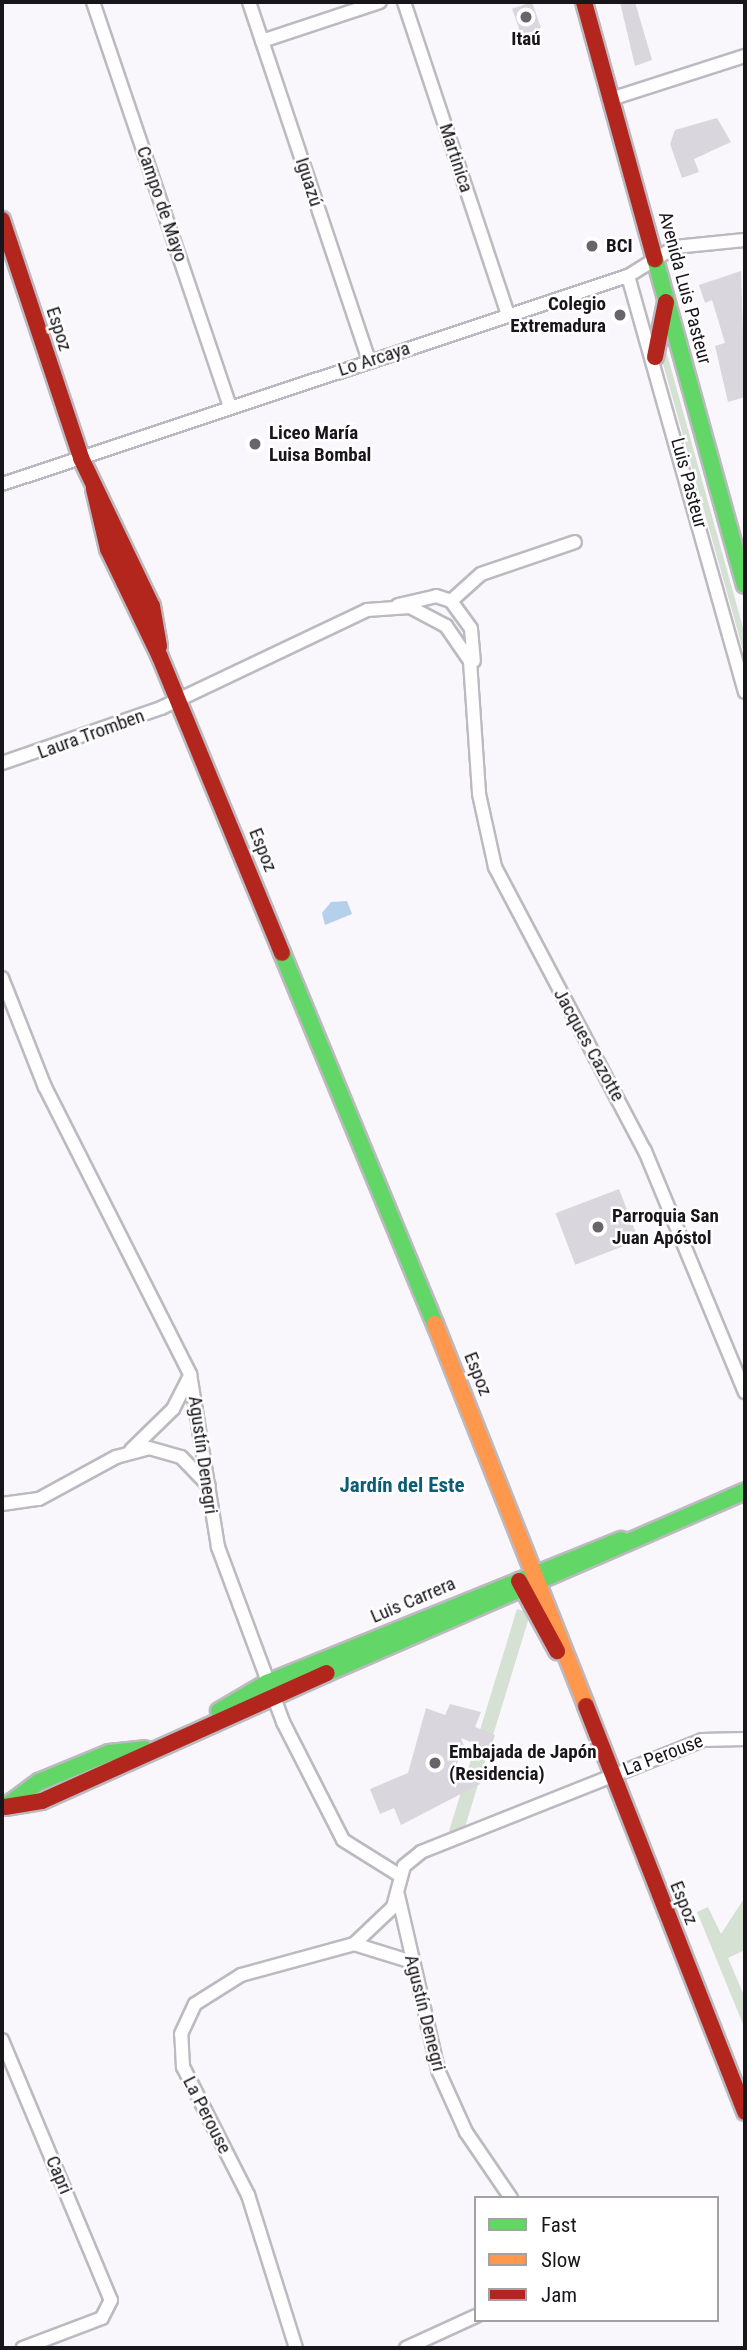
<!DOCTYPE html>
<html>
<head>
<meta charset="utf-8">
<style>
  body { margin:0 }
  #map { position:relative; width:747px; height:2350px; overflow:hidden; background:#f9f6fc; font-family:"Roboto Condensed",sans-serif }
  div>[style] { position:absolute }
  .green>* { inset:0; background:#d5e1d2; transform-origin:0 0 }
  .water>* { inset:0; background:#b4d0eb }
  .building>* { inset:0; background:#d9d6dd; transform-origin:0 0 }
  .roads { filter:drop-shadow(2px 0 #bcbac0) drop-shadow(-2px 0 #bcbac0) drop-shadow(0 2px #bcbac0) drop-shadow(0 -2px #bcbac0) }
  .street>* { height:12px; margin:-6px; padding:0 6px; transform-origin:6px; border-radius:6px; background:#fefeff }
  .fast>* { height:16px; margin:-8px; padding:0 8px; transform-origin:8px; border-radius:8px; background:#63d668 }
  .slow>* { height:16px; margin:-8px; padding:0 8px; transform-origin:8px; border-radius:8px; background:#ff974d }
  .jam>* { height:16px; margin:-8px; padding:0 8px; transform-origin:8px; border-radius:8px; background:#b3261e }
  .dots>* { width:19px; height:19px; translate:-50% -50%; box-sizing:border-box; border:4px solid #fff; border-radius:50% }
  span { translate:-50% -50%; white-space:nowrap; text-align:center; line-height:1.15; -webkit-text-stroke:5px #fff; paint-order:stroke }
  .poi-label { font-size:19px; color:#18151b; font-weight:700 }
  .left { translate:0 -50%; text-align:left }
  .right { translate:-100% -50%; text-align:right }
  .street-label { font-size:19px; color:#18151b }
  .neighbourhood-label { font-size:21px; color:#0b5d75; font-weight:700 }
  .frame { position:absolute; inset:0; border:4px solid #18151b; pointer-events:none }
  .legend { position:absolute; left:474px; top:2196px; width:245px; height:126px; box-sizing:border-box; background:#fff; border:2px solid #a3a1a4; margin:0; padding:9px 12px; list-style:none; font-size:21px; color:#18151b }
  .legend li { display:flex; align-items:center; gap:14px; height:35px }
  .legend b { width:35px; border:2px solid #a3a1a4 }
</style>
</head>
<body>
<div id="map">
  <div class="green">
    <i style="clip-path:polygon(664px 343px,745px 635px,745px 657px,660px 353px)"></i>
    <i style="left:517px;top:1609px;width:14px;height:238px;rotate:17deg"></i>
    <i style="clip-path:polygon(745px 1897px,745px 1950px,728px 1958px,745px 1998px,745px 2029px,697px 1912px,708px 1907px,721px 1934px)"></i>
  </div>
  <div class="water">
    <i style="clip-path:polygon(347px 901px,352px 914px,325px 925px,322px 913px,331px 902px)"></i>
  </div>
  <div class="building">
    <i style="left:532px;top:2px;width:28px;height:21px;rotate:71deg"></i>
    <i style="clip-path:polygon(620px 2px,635px 2px,652px 60px,635px 66px)"></i>
    <i style="clip-path:polygon(717px 118px,731px 142px,694px 159px,699px 172px,682px 178px,670px 144px,675px 130px)"></i>
    <i style="clip-path:polygon(741px 271px,745px 397px,728px 402px,715px 346px,725px 343px,712px 300px,705px 303px,699px 285px)"></i>
    <i style="left:619px;top:1189px;width:55px;height:68px;rotate:69deg"></i>
    <i style="clip-path:polygon(450px 1704px,481px 1712px,475px 1727px,495px 1735px,490px 1750px,461px 1738px,464px 1746px,451px 1779px,474px 1770px,480px 1784px,401px 1825px,394px 1808px,380px 1814px,370px 1789px,408px 1773px,426px 1708px,445px 1715px)"></i>
  </div>
  <div class="roads">
    <div class="street">
      <i style="left:93px;top:2px;width:428px;rotate:71.3deg"></i>
      <i style="left:249px;top:2px;width:379px;rotate:71.5deg"></i>
      <i style="left:404px;top:2px;width:330px;rotate:71.6deg"></i>
      <i style="left:262px;top:41px;width:124px;rotate:-18.3deg"></i>
      <i style="left:611px;top:99px;width:141px;rotate:-17.8deg"></i>
      <i style="left:628px;top:276px;width:432px;rotate:74.3deg"></i>
      <i style="left:2px;top:484px;width:660px;rotate:-18.38deg"></i>
      <i style="left:628px;top:276px;width:55px;rotate:-31.7deg"></i>
      <i style="left:675px;top:247px;width:70px;rotate:-5.7deg"></i>
      <i style="left:451px;top:601px;width:40px;rotate:-42deg"></i>
      <i style="left:481px;top:574px;width:99px;rotate:-18.8deg"></i>
      <i style="left:398px;top:605px;width:39px;rotate:-13deg"></i>
      <i style="left:436px;top:596px;width:16px;rotate:18deg"></i>
      <i style="left:451px;top:601px;width:34px;rotate:54deg"></i>
      <i style="left:471px;top:629px;width:32px;rotate:85deg"></i>
      <i style="left:2px;top:763px;width:168px;rotate:-19.1deg"></i>
      <i style="left:161px;top:708px;width:228px;rotate:-25.4deg"></i>
      <i style="left:367px;top:610px;width:43px;rotate:-4deg"></i>
      <i style="left:410px;top:607px;width:41px;rotate:27.8deg"></i>
      <i style="left:446px;top:626px;width:42px;rotate:55.6deg"></i>
      <i style="left:470px;top:661px;width:133px;rotate:86.1deg"></i>
      <i style="left:479px;top:794px;width:75px;rotate:77.6deg"></i>
      <i style="left:495px;top:867px;width:321px;rotate:62.2deg"></i>
      <i style="left:645px;top:1151px;width:261px;rotate:67.5deg"></i>
      <i style="left:2px;top:978px;width:117px;rotate:68.5deg"></i>
      <i style="left:45px;top:1087px;width:322px;rotate:63.2deg"></i>
      <i style="left:190px;top:1374px;width:175px;rotate:80.8deg"></i>
      <i style="left:218px;top:1547px;width:187px;rotate:69.6deg"></i>
      <i style="left:283px;top:1722px;width:132px;rotate:63deg"></i>
      <i style="left:343px;top:1840px;width:66px;rotate:32deg"></i>
      <i style="left:131px;top:1450px;width:59px;rotate:-44.3deg"></i>
      <i style="left:173px;top:1409px;width:38px;rotate:-63deg"></i>
      <i style="left:2px;top:1504px;width:37px;rotate:-8deg"></i>
      <i style="left:39px;top:1499px;width:88px;rotate:-28.6deg"></i>
      <i style="left:116px;top:1457px;width:34px;rotate:-15deg"></i>
      <i style="left:149px;top:1448px;width:33px;rotate:16deg"></i>
      <i style="left:181px;top:1457px;width:40px;rotate:46deg"></i>
      <i style="left:398px;top:1895px;width:180px;rotate:77.1deg"></i>
      <i style="left:438px;top:2070px;width:68px;rotate:65.7deg"></i>
      <i style="left:466px;top:2132px;width:80px;rotate:55.7deg"></i>
      <i style="left:354px;top:1944px;width:61px;rotate:17.2deg"></i>
      <i style="left:2px;top:2040px;width:282px;rotate:67.3deg"></i>
      <i style="left:111px;top:2300px;width:20px;rotate:117deg"></i>
      <i style="left:102px;top:2318px;width:85px;rotate:159.2deg"></i>
      <i style="left:296px;top:2348px;width:160px;rotate:-107.4deg"></i>
      <i style="left:248px;top:2195px;width:144px;rotate:-116.9deg"></i>
      <i style="left:183px;top:2067px;width:33px;rotate:-93deg"></i>
      <i style="left:181px;top:2034px;width:33px;rotate:-65deg"></i>
      <i style="left:195px;top:2004px;width:54px;rotate:-32.2deg"></i>
      <i style="left:241px;top:1975px;width:117px;rotate:-15.3deg"></i>
      <i style="left:354px;top:1944px;width:54px;rotate:-43.5deg"></i>
      <i style="left:393px;top:1907px;width:42px;rotate:-75deg"></i>
      <i style="left:404px;top:1866px;width:22px;rotate:-39deg"></i>
      <i style="left:421px;top:1852px;width:302px;rotate:-21.7deg"></i>
      <i style="left:702px;top:1740px;width:43px;rotate:-1.3deg"></i>
      <i style="left:406px;top:2348px;width:77px;rotate:-24.6deg"></i>
    </div>
    <div class="fast">
      <i style="left:655px;top:259px;width:338px;rotate:74.6deg"></i>
      <i style="left:282px;top:953px;width:401px;rotate:67.6deg"></i>
      <i style="left:327px;top:1673px;width:456px;rotate:-23.5deg"></i>
      <i style="left:219px;top:1711px;width:56px;rotate:-30.3deg"></i>
      <i style="left:267px;top:1683px;width:382px;rotate:-22deg"></i>
      <i style="left:8px;top:1805px;width:39px;rotate:-37deg"></i>
      <i style="left:39px;top:1782px;width:76px;rotate:-22.5deg"></i>
      <i style="left:109px;top:1753px;width:36px;rotate:-6deg"></i>
    </div>
    <div class="slow">
      <i style="left:435px;top:1324px;width:411px;rotate:68.4deg"></i>
    </div>
    <div class="jam">
      <i style="left:584px;top:2px;width:267px;rotate:74.6deg"></i>
      <i style="left:2px;top:220px;width:251px;rotate:71.6deg"></i>
      <i style="left:81px;top:458px;width:164px;rotate:64.4deg"></i>
      <i style="left:152px;top:606px;width:41px;rotate:80.1deg"></i>
      <i style="left:655px;top:357px;width:56px;rotate:-78.7deg"></i>
      <i style="left:94px;top:489px;width:62px;rotate:76.9deg"></i>
      <i style="left:108px;top:549px;width:120px;rotate:64.3deg"></i>
      <i style="left:160px;top:657px;width:320px;rotate:67.6deg"></i>
      <i style="left:519px;top:1581px;width:80px;rotate:61.5deg"></i>
      <i style="left:586px;top:1706px;width:436px;rotate:68.6deg"></i>
      <i style="left:5px;top:1807px;width:37px;rotate:-9deg"></i>
      <i style="left:42px;top:1801px;width:312px;rotate:-24.2deg"></i>
    </div>
  </div>
  <div class="dots">
    <i style="left:526px;top:17px;background:#67646a"></i>
    <i style="left:592px;top:246px;background:#67646a"></i>
    <i style="left:620px;top:315px;background:#67646a"></i>
    <i style="left:255px;top:444px;background:#67646a"></i>
    <i style="left:598px;top:1227px;background:#67646a"></i>
    <i style="left:435px;top:1763px;background:#67646a"></i>
  </div>
  <div class="poi-label">
    <span style="left:526px;top:39px">Itaú</span>
    <span class="left" style="left:606px;top:246px">BCI</span>
    <span class="right" style="left:606px;top:315px">Colegio<br>Extremadura</span>
    <span class="left" style="left:269px;top:444px">Liceo María<br>Luisa Bombal</span>
    <span class="left" style="left:612px;top:1227px">Parroquia San<br>Juan Apóstol</span>
    <span class="left" style="left:449px;top:1763px">Embajada de Japón<br>(Residencia)</span>
  </div>
  <div class="street-label">
    <span style="left:456px;top:158px;rotate:72deg">Martinica</span>
    <span style="left:309px;top:182px;rotate:72deg">Iguazú</span>
    <span style="left:162px;top:204px;rotate:71deg">Campo de Mayo</span>
    <span style="left:685px;top:288px;rotate:75deg">Avenida Luis Pasteur</span>
    <span style="left:59px;top:329px;rotate:72deg">Espoz</span>
    <span style="left:374px;top:359px;rotate:-18deg">Lo Arcaya</span>
    <span style="left:689px;top:483px;rotate:75deg">Luis Pasteur</span>
    <span style="left:91px;top:734px;rotate:-20deg">Laura Tromben</span>
    <span style="left:263px;top:850px;rotate:68deg">Espoz</span>
    <span style="left:589px;top:1045px;rotate:61deg">Jacques Cazotte</span>
    <span style="left:478px;top:1374px;rotate:68deg">Espoz</span>
    <span style="left:203px;top:1455px;rotate:82deg">Agustín Denegri</span>
    <span style="left:413px;top:1600px;rotate:-23deg">Luis Carrera</span>
    <span style="left:663px;top:1755px;rotate:-21deg">La Perouse</span>
    <span style="left:684px;top:1903px;rotate:68deg">Espoz</span>
    <span style="left:425px;top:2013px;rotate:76deg">Agustín Denegri</span>
    <span style="left:207px;top:2115px;rotate:63deg">La Perouse</span>
    <span style="left:59px;top:2175px;rotate:67deg">Capri</span>
  </div>
  <div class="neighbourhood-label">
    <span style="left:402px;top:1485px">Jardín del Este</span>
  </div>
  <div class="frame"></div>
  <ul class="legend">
  <li><b style="height:9px;background:#63d668"></b>Fast</li>
  <li><b style="height:9px;background:#ff974d"></b>Slow</li>
  <li><b style="height:9px;background:#b3261e"></b>Jam</li>
  </ul>
</div>
</body>
</html>
